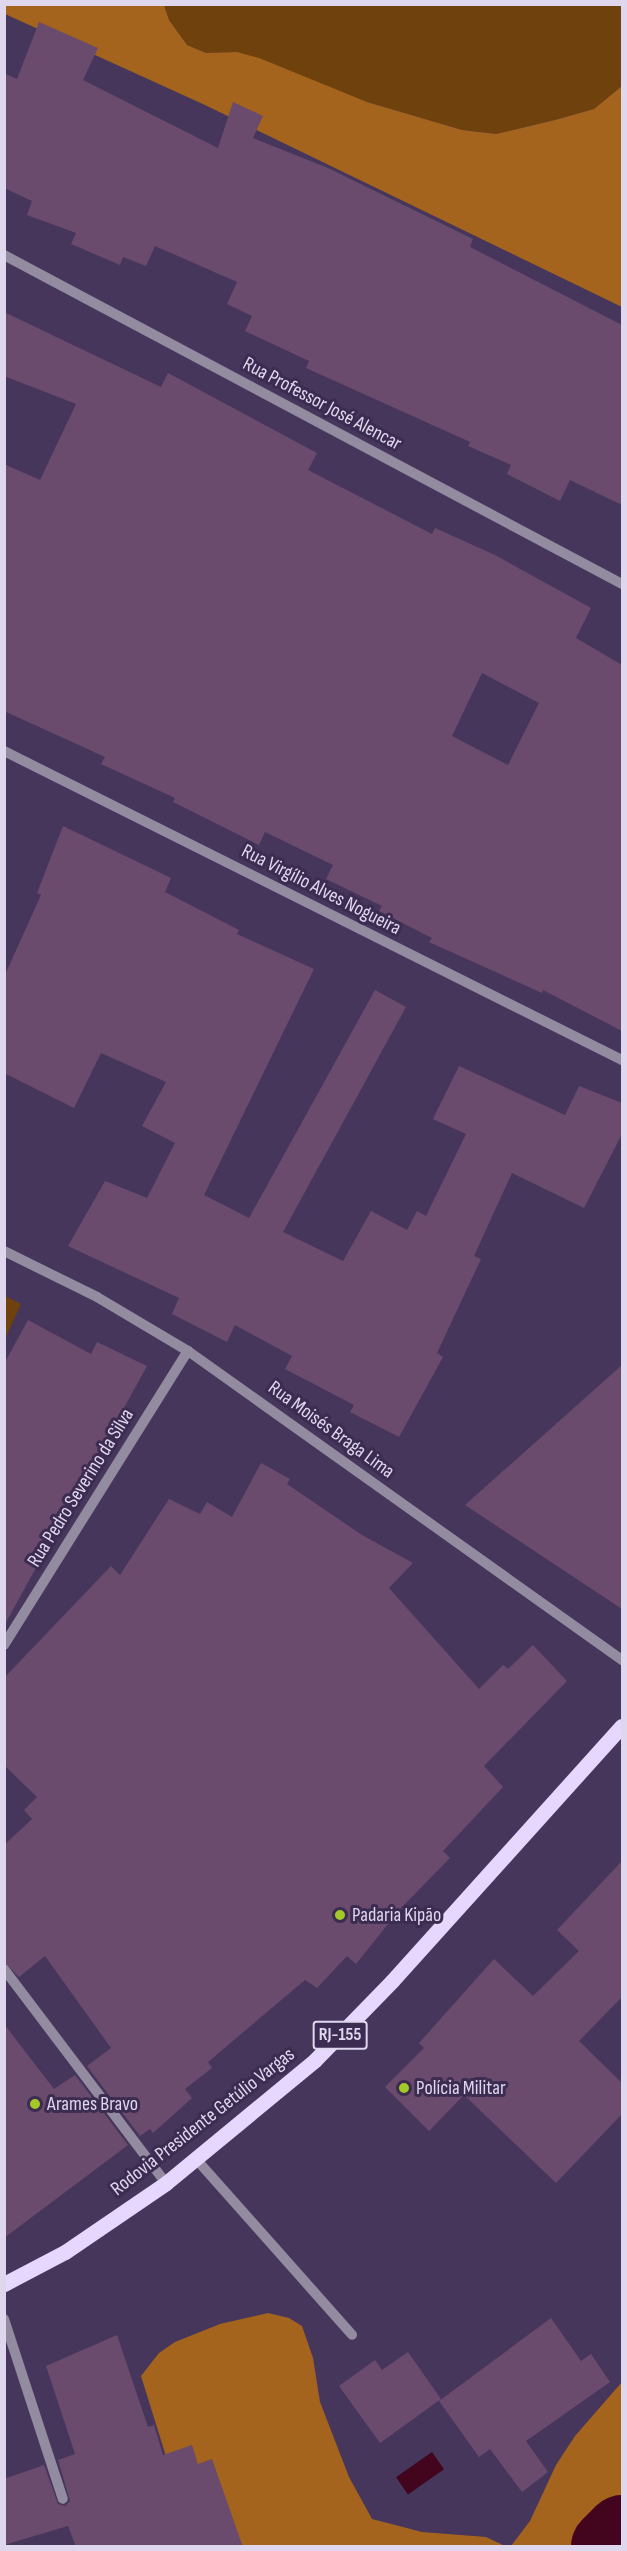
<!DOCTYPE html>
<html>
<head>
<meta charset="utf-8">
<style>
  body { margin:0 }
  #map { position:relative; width:627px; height:2551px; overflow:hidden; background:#46365c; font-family:"Sofia Sans Condensed",sans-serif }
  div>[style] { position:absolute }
  .green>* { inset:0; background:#6f410c }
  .forest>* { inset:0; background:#a4641d }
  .water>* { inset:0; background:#43051e; transform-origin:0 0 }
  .river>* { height:75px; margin:-37.5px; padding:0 37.5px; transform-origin:37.5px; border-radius:37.5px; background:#43051e }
  .building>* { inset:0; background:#6a4b6d }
  .minor>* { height:10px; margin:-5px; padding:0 5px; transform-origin:5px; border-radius:5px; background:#938b9f }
  .major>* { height:15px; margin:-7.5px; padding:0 7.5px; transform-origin:7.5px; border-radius:7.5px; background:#e6d7fe }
  .dots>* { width:16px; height:16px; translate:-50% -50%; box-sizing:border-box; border:3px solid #3c2c51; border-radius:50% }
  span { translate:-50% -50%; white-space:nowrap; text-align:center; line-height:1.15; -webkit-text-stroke:6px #3c2c51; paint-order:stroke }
  .shield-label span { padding:2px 4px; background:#3c2c51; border:2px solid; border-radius:4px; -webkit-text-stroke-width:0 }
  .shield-label { font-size:18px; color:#dfd7ee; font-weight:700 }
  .street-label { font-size:20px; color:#dfd7ee }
  .poi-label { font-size:20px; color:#dfd7ee }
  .left { translate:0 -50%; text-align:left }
  .frame { position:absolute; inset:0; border:6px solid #dfd7ee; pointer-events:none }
</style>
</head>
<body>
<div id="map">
  <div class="green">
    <i style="clip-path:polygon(164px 5px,622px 5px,622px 86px,594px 109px,555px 120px,496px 134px,462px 130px,367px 102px,237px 52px,206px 53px,187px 45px,169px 20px)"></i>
    <i style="clip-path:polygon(5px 1296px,21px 1304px,5px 1339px)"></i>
  </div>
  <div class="forest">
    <i style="clip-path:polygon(5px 5px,164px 5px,169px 20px,187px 45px,206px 53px,237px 52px,259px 58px,367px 102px,462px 130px,496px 134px,555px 120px,594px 109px,622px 86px,622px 307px,205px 105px,5px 14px)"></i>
    <i style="clip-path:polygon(268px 2313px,289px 2318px,302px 2326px,313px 2358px,320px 2402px,349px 2477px,372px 2519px,422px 2532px,486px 2537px,505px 2546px,194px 2546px,141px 2376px,159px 2353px,175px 2342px,220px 2324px)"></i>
    <i style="clip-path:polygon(622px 2382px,622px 2510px,608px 2527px,600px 2546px,511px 2546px,530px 2521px,556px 2465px,575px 2436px)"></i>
  </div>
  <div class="water">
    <i style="left:432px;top:2452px;width:21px;height:44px;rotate:55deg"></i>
  </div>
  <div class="river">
    <i style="left:608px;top:2546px;width:20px;rotate:-45deg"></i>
  </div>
  <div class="building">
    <i style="clip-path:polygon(39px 22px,98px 48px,83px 80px,218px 148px,233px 102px,263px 116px,253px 138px,328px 168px,473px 239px,470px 247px,622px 325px,622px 505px,570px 480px,560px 501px,507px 474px,511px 465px,468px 446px,470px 442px,306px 368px,309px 361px,245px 331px,252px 316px,227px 304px,237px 282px,155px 246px,146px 266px,123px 257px,120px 265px,71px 244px,76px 233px,27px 215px,32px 201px,4px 188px,4px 73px,17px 79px)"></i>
    <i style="clip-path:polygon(evenodd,4px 312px,161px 387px,168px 373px,317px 453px,308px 470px,432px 534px,435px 528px,495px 555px,591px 608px,576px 638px,622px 665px,622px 1031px,543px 990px,542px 993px,429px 942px,432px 938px,379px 911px,382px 906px,326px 879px,333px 865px,265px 832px,259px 845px,173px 802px,175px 798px,101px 764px,105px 757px,4px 711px,4px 464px,40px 480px,76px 404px,4px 376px,4px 312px,482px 673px,539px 703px,508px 765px,452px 736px,482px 673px)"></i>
    <i style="clip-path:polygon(63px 826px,171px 878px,165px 892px,239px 930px,237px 934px,314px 969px,204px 1195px,249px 1218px,375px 990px,406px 1007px,283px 1232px,343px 1261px,371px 1211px,407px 1230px,417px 1211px,426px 1216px,466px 1134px,433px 1119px,459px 1066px,565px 1115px,579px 1086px,622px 1103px,622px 1134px,584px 1208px,512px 1173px,474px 1256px,481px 1259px,437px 1353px,443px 1357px,399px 1437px,350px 1412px,354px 1405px,285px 1369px,292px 1356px,235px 1325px,227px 1342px,172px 1314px,179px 1298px,68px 1246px,105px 1181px,147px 1198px,175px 1143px,142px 1126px,166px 1082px,101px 1053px,74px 1108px,4px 1073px,4px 977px,41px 895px,37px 893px)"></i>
    <i style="clip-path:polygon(28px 1320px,91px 1354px,97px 1342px,147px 1366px,4px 1626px,4px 1364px)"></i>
    <i style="clip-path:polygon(622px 1365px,622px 1609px,465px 1505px)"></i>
    <i style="clip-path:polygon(261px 1463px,290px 1479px,287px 1484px,362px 1535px,413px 1563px,389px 1588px,479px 1689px,503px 1665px,508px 1669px,533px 1645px,567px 1681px,484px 1766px,503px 1787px,443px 1851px,450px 1858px,401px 1908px,356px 1964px,347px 1956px,317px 1988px,305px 1980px,208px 2062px,212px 2068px,185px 2089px,192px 2098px,153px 2133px,150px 2129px,140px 2136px,87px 2066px,111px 2048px,45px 1956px,19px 1977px,4px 1962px,4px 1845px,32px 1819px,24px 1810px,37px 1797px,4px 1765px,4px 1678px,111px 1566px,120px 1575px,169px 1499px,200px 1514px,207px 1502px,232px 1517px)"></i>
    <i style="clip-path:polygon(622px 1861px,622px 1997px,579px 2041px,622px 2083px,622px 2114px,556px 2183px,464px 2095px,429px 2131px,385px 2087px,424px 2048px,419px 2043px,494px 1959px,533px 1996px,579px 1951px,557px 1930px)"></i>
    <i style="clip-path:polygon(4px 2024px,54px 2089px,75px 2075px,128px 2145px,4px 2238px)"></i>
    <i style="clip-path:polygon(551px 2318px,581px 2361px,591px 2354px,610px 2382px,526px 2441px,548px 2472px,522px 2492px,490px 2449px,479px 2457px,439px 2401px)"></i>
    <i style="clip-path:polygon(117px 2335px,148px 2427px,154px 2425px,163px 2455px,192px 2445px,198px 2464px,212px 2459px,243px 2547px,76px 2547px,68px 2526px,4px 2545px,4px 2479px,44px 2465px,58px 2504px,65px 2506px,70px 2501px,58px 2460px,75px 2454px,46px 2366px)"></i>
    <i style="clip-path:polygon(408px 2352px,441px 2399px,380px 2443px,339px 2386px,375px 2360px,382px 2370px)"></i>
  </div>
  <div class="minor">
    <i style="left:4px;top:255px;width:700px;rotate:28.03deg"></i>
    <i style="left:4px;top:751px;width:691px;rotate:26.57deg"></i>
    <i style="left:4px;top:1251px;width:104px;rotate:26.3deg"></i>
    <i style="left:97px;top:1297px;width:106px;rotate:30.7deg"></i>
    <i style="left:188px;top:1351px;width:533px;rotate:35.45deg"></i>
    <i style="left:4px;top:1645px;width:347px;rotate:-58deg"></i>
    <i style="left:4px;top:1969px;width:268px;rotate:52.9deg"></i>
    <i style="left:196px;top:2159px;width:235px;rotate:48.4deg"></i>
    <i style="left:4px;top:2319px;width:189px;rotate:71.9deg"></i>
  </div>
  <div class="major">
    <i style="left:4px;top:2284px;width:69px;rotate:-27.7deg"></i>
    <i style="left:65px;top:2252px;width:122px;rotate:-34.3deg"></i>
    <i style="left:166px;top:2183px;width:193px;rotate:-39.5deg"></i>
    <i style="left:315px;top:2060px;width:110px;rotate:-45.7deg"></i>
    <i style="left:392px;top:1981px;width:343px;rotate:-48deg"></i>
  </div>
  <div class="dots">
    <i style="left:340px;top:1915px;background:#a3c927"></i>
    <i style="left:404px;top:2088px;background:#a3c927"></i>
    <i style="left:35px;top:2104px;background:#a3c927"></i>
  </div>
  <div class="shield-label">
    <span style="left:340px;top:2035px">RJ-155</span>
  </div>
  <div class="street-label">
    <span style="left:322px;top:404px;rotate:28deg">Rua Professor José Alencar</span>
    <span style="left:321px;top:890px;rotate:27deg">Rua Virgílio Alves Nogueira</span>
    <span style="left:331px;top:1430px;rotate:36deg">Rua Moisés Braga Lima</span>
    <span style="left:81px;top:1488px;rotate:-58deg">Rua Pedro Severino da Silva</span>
    <span style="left:203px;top:2122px;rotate:-38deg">Rodovia Presidente Getúlio Vargas</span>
  </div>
  <div class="poi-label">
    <span class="left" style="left:352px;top:1915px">Padaria Kipão</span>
    <span class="left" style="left:416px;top:2088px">Polícia Militar</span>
    <span class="left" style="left:47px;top:2104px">Arames Bravo</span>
  </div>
  <div class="frame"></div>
</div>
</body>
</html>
